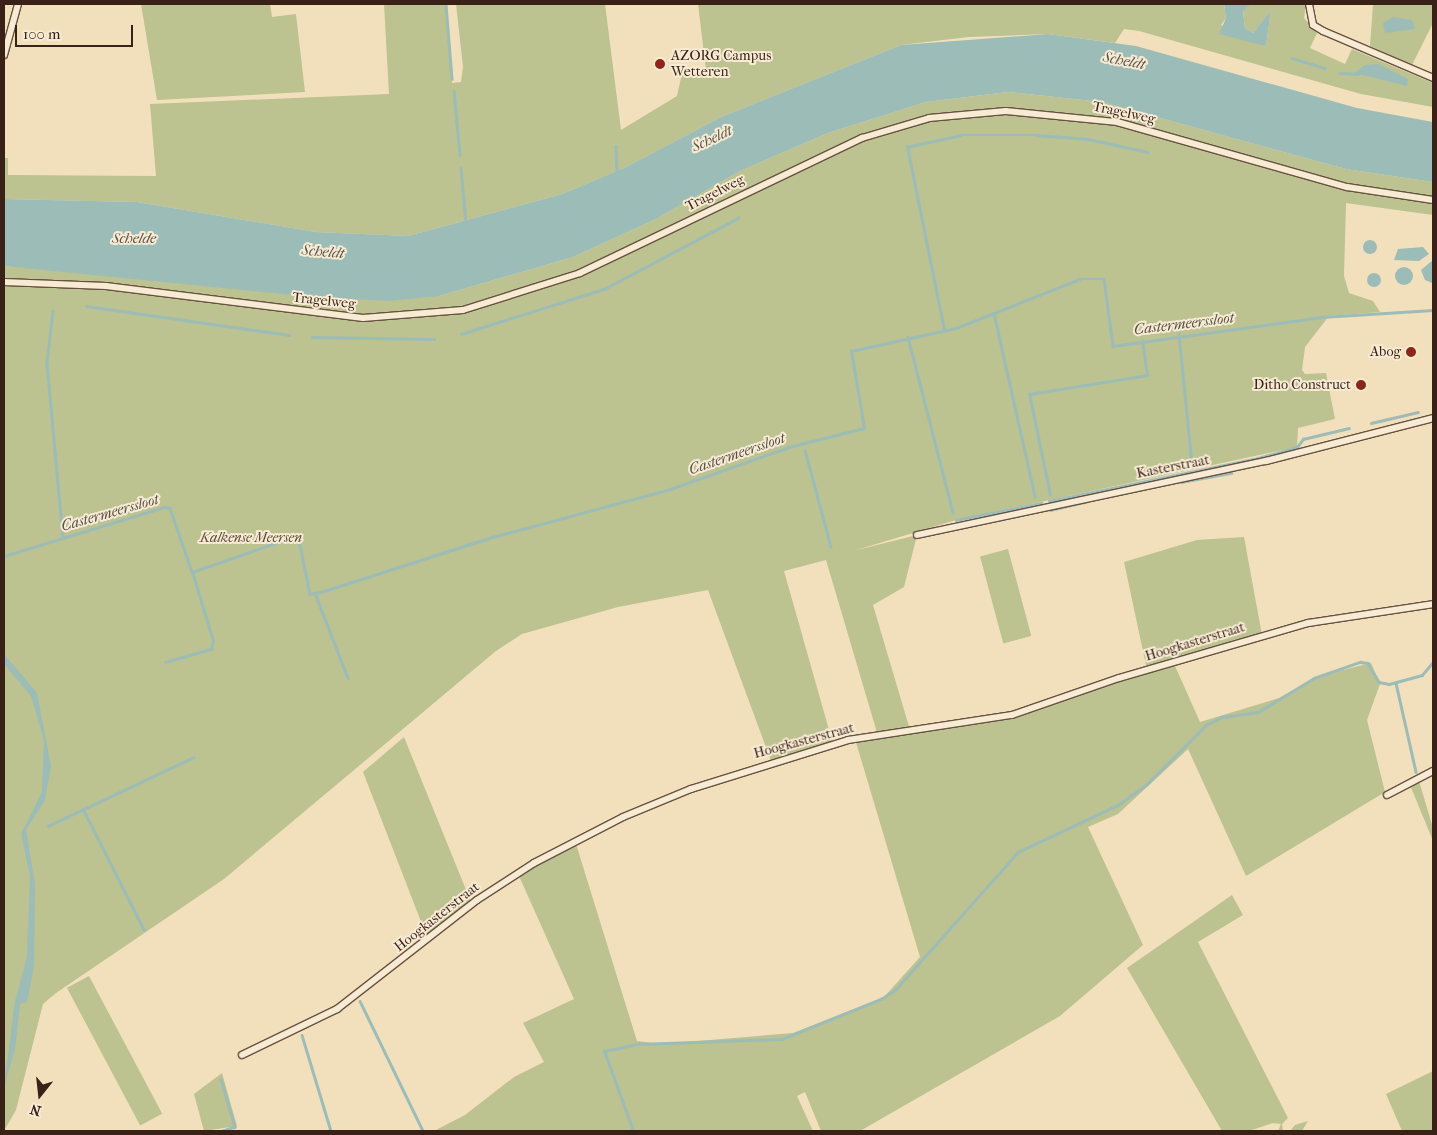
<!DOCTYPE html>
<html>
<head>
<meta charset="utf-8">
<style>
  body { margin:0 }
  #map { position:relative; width:1437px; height:1135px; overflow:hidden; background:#f2e0bd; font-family:"IM FELL French Canon",serif }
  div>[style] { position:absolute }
  .green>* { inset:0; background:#bcc290; transform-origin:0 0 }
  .water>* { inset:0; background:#9cbcb7 }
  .round { border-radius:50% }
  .stream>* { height:2.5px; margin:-1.25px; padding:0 1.25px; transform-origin:1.25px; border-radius:1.25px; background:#9cbcb7 }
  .roads { filter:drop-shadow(1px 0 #685141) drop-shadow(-1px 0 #685141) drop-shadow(0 1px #685141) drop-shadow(0 -1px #685141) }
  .street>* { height:6px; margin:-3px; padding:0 3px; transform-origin:3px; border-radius:3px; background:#f7ebd4 }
  .dots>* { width:14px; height:14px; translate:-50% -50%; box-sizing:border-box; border:2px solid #f7ebd4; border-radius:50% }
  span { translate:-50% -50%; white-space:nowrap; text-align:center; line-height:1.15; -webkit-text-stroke:4px #f7ebd4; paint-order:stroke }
  .poi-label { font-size:14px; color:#3a2118 }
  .left { translate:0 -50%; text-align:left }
  .right { translate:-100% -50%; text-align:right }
  .street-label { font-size:14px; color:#3a2118 }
  .park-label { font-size:14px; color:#5a4936; font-style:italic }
  .water-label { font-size:15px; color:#575048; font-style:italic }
  .frame { position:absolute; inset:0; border:5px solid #3a2118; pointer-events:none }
  .north { position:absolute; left:15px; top:1070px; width:50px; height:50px; -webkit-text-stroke:4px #f7ebd4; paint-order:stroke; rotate:196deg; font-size:14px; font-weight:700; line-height:20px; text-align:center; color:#3a2118 }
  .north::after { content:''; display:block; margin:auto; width:18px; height:22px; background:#3a2118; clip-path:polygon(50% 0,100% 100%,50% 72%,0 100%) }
  .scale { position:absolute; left:15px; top:25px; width:118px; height:22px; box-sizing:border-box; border:2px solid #3a2118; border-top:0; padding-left:6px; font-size:15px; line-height:18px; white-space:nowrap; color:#3a2118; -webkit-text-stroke:4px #f7ebd4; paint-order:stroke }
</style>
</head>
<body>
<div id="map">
  <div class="green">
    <i style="clip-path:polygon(141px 4px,270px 4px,272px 17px,296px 14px,305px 92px,157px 100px)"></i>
    <i style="clip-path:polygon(384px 4px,446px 4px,452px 83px,461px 82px,463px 67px,456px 4px,605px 4px,621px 130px,677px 96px,682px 73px,706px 70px,698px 4px,1224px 4px,1226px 18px,1221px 25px,1266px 46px,1271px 10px,1253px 33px,1245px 28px,1243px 10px,1251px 4px,1306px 4px,1304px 18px,1317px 33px,1310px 48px,1345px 64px,1352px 49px,1433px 83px,1433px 107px,1361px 94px,1139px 31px,1124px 29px,1115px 43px,1048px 34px,969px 37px,901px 45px,721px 117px,626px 167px,562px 194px,408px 236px,316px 232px,137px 202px,4px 199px,4px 158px,8px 158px,8px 175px,156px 176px,150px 104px,389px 94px)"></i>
    <i style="clip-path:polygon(1373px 4px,1433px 4px,1433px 23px,1412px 65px,1370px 46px)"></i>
    <i style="clip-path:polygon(1008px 92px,1102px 102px,1346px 169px,1433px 182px,1433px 215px,1346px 203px,1344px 276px,1349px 293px,1373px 301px,1380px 312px,1329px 316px,1305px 347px,1302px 370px,1305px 374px,1326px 373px,1335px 419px,1298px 428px,1297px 447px,956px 520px,853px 551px,917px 535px,904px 587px,873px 605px,910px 730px,996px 718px,1147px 670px,1124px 562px,1197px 540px,1244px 537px,1262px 635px,1234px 640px,1150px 669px,1175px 666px,1200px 722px,1279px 698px,1319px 676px,1371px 663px,1380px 684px,1367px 720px,1385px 792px,1246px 876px,1188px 749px,1118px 814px,1088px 827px,1143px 945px,1060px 1016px,860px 1131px,821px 1131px,805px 1092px,797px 1096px,813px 1131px,434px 1131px,465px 1115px,514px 1077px,544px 1062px,523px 1023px,574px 999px,519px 876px,576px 844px,637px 1041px,661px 1044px,793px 1033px,884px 997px,920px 957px,855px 739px,878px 736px,826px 560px,784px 571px,833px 744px,771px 761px,708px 590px,618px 607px,522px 634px,496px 651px,224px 879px,56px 993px,43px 1004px,16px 1110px,4px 1131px,4px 266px,439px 296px,573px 257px,656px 219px,740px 171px,828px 133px,926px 102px)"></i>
    <i style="left:1008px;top:549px;width:90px;height:29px;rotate:75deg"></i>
    <i style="clip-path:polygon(404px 737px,471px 902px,427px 937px,363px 772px)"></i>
    <i style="clip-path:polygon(1419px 781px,1433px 828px,1433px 841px,1410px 785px)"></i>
    <i style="clip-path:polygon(1232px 895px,1243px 915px,1198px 942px,1288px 1118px,1282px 1124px,1283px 1131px,1278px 1131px,1281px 1124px,1273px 1123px,1249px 1131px,1222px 1131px,1127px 968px)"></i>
    <i style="left:89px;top:976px;width:156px;height:25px;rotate:62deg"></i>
    <i style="clip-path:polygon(1433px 1071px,1433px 1131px,1402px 1131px,1386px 1094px)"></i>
    <i style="clip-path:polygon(222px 1073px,237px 1126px,204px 1131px,194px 1094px)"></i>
    <i style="clip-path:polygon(1308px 1121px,1302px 1131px,1290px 1131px,1295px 1125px)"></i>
  </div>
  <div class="water">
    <i style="clip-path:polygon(1224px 4px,1251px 4px,1243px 11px,1245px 28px,1253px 33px,1271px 10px,1266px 46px,1219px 34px,1226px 18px)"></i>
    <i style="clip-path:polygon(1393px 17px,1412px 20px,1415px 29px,1385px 33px,1383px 23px)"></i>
    <i style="clip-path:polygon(1048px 34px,1136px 46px,1357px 108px,1433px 122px,1433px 182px,1346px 169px,1102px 102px,1008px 92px,926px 102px,828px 133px,740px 171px,656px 219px,573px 257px,439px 296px,387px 301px,303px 296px,4px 266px,4px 199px,137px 202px,316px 232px,408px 236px,562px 194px,626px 167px,721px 117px,901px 45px)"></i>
    <i style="clip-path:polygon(1378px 64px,1408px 79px,1407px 86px,1354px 73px,1365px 65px)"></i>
    <i class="round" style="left:1363px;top:240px;width:14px;height:14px"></i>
    <i style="clip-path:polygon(1423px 247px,1429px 254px,1419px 261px,1394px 260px,1398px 249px)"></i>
    <i style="clip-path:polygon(1433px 260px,1433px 282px,1432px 283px,1425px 280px,1421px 270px)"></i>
    <i class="round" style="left:1395px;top:267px;width:18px;height:18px"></i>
    <i class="round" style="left:1367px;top:273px;width:14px;height:14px"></i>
    <i style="clip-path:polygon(4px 654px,37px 693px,51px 766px,45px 800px,26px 830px,35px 884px,34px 967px,27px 1002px,20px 1004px,15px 1049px,4px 1087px,15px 1001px,27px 957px,30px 876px,21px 834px,42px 792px,44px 741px,31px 696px,4px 664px)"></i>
  </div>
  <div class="stream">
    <i style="left:446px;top:4px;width:75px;rotate:85.4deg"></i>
    <i style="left:1292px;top:58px;width:34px;rotate:17deg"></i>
    <i style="left:1340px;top:73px;width:18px;rotate:3deg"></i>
    <i style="left:454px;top:91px;width:64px;rotate:84.6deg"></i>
    <i style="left:616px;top:146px;width:28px;rotate:88deg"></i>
    <i style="left:461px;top:168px;width:56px;rotate:84.9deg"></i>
    <i style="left:86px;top:306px;width:205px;rotate:8.1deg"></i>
    <i style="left:53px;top:311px;width:52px;rotate:96.6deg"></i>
    <i style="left:47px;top:363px;width:176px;rotate:84.8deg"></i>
    <i style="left:994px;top:313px;width:188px;rotate:77.4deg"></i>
    <i style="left:944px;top:330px;width:187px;rotate:-101.4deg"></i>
    <i style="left:907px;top:147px;width:55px;rotate:-12.5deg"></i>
    <i style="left:961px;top:135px;width:75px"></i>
    <i style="left:1036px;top:135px;width:52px;rotate:4.4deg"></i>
    <i style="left:1088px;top:139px;width:61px;rotate:12.2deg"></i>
    <i style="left:461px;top:334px;width:150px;rotate:-17.5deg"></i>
    <i style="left:604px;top:289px;width:152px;rotate:-27.9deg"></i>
    <i style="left:1179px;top:334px;width:131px;rotate:84.3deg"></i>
    <i style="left:312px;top:337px;width:122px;rotate:0.9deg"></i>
    <i style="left:908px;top:337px;width:181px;rotate:75.6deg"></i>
    <i style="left:1371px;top:423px;width:48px;rotate:-13.2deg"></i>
    <i style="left:805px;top:450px;width:100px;rotate:75deg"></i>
    <i style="left:1181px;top:482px;width:51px;rotate:-10.2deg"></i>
    <i style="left:1050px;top:495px;width:103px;rotate:-101.7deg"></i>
    <i style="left:1029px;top:394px;width:120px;rotate:-9.1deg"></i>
    <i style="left:1147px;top:375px;width:34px;rotate:-98deg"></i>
    <i style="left:1049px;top:501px;width:213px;rotate:-11.6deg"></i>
    <i style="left:1258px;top:458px;width:41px;rotate:-15.8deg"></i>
    <i style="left:1297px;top:447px;width:10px;rotate:-53deg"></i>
    <i style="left:1303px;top:439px;width:47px;rotate:-13.4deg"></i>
    <i style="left:1050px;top:510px;width:37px;rotate:-13deg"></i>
    <i style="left:956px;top:520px;width:87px;rotate:-11.3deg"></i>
    <i style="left:4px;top:556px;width:167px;rotate:-17deg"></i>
    <i style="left:164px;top:507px;width:6px;rotate:9deg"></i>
    <i style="left:170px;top:508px;width:68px;rotate:71deg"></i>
    <i style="left:192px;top:572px;width:112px;rotate:-19.2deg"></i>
    <i style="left:298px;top:535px;width:60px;rotate:78.5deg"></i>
    <i style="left:310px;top:594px;width:14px;rotate:-12deg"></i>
    <i style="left:324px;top:591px;width:173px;rotate:-17.8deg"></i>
    <i style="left:489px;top:538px;width:188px;rotate:-15.1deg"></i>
    <i style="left:670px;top:489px;width:126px;rotate:-19.4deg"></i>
    <i style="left:789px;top:447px;width:77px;rotate:-14.2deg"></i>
    <i style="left:864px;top:428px;width:78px;rotate:-99.6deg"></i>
    <i style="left:851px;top:351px;width:107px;rotate:-12.4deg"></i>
    <i style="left:956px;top:328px;width:133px;rotate:-21.6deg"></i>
    <i style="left:1080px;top:279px;width:24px"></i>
    <i style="left:1104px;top:279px;width:68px;rotate:82.3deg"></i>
    <i style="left:1113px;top:346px;width:211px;rotate:-7.9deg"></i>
    <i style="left:1322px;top:317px;width:111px;rotate:-3.6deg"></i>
    <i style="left:315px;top:593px;width:91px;rotate:68.8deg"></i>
    <i style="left:165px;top:662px;width:48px;rotate:-15.8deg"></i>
    <i style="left:211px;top:649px;width:8px;rotate:-76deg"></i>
    <i style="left:213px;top:641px;width:72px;rotate:-106.9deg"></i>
    <i style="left:1396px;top:683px;width:91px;rotate:77.3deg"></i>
    <i style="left:83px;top:809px;width:135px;rotate:63.1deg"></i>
    <i style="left:48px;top:826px;width:161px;rotate:-25.3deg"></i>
    <i style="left:360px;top:1001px;width:144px;rotate:64.1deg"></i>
    <i style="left:302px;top:1035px;width:100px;rotate:73.2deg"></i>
    <i style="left:221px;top:1079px;width:50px;rotate:73.7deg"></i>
    <i style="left:235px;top:1127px;width:13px;rotate:162deg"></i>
    <i style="left:633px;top:1131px;width:85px;rotate:-109.9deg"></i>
    <i style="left:604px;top:1051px;width:35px;rotate:-12deg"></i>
    <i style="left:638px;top:1044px;width:144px;rotate:-2deg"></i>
    <i style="left:782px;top:1039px;width:107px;rotate:-22deg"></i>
    <i style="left:881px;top:999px;width:17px;rotate:-33deg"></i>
    <i style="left:895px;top:990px;width:185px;rotate:-48.3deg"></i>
    <i style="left:1018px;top:852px;width:110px;rotate:-25.2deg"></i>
    <i style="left:1118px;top:805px;width:34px;rotate:-36deg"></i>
    <i style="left:1146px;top:785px;width:85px;rotate:-45deg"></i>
    <i style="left:1206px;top:725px;width:18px;rotate:-27deg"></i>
    <i style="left:1222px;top:717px;width:36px;rotate:-8deg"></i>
    <i style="left:1258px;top:712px;width:66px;rotate:-31.3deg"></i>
    <i style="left:1314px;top:678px;width:49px;rotate:-19.2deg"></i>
    <i style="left:1360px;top:662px;width:8px;rotate:7deg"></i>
    <i style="left:1368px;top:663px;width:22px;rotate:60deg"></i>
    <i style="left:1379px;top:682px;width:10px;rotate:11deg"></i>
    <i style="left:1389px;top:684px;width:34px;rotate:-15deg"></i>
    <i style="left:1422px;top:675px;width:17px;rotate:-50deg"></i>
  </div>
  <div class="roads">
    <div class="street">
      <i style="left:1309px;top:4px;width:21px;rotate:79deg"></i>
      <i style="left:1313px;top:25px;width:12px;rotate:31deg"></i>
      <i style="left:1323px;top:31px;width:120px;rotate:23.1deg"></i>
      <i style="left:4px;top:55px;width:53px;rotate:-74.6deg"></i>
      <i style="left:4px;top:282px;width:102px;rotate:2.2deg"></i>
      <i style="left:106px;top:286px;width:259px;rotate:7.1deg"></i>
      <i style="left:363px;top:318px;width:100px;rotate:-4.6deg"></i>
      <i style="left:463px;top:310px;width:123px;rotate:-17.5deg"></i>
      <i style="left:580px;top:273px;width:313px;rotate:-25.6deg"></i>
      <i style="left:862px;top:138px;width:70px;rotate:-16.6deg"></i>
      <i style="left:929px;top:118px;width:77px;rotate:-5.2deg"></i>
      <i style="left:1006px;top:111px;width:112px;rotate:5.7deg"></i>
      <i style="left:1117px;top:122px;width:239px;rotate:15.8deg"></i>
      <i style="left:1347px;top:187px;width:87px;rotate:8.6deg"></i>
      <i style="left:917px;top:535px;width:357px;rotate:-12deg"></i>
      <i style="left:1266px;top:461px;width:172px;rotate:-14.4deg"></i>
      <i style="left:1387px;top:795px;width:52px;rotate:-27.6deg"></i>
      <i style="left:242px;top:1055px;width:106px;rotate:-25.8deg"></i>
      <i style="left:337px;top:1009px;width:177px;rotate:-37.9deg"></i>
      <i style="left:477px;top:900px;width:68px;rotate:-33deg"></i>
      <i style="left:534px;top:863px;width:100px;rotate:-27.3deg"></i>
      <i style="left:623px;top:817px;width:74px;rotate:-22.4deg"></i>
      <i style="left:691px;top:789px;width:164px;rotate:-17.3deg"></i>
      <i style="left:848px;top:740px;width:166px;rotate:-8.7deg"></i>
      <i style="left:1012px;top:715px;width:113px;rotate:-19.1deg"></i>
      <i style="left:1119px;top:678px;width:197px;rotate:-16.2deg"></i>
      <i style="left:1308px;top:623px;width:126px;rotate:-8.6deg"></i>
    </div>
  </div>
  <div class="dots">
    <i style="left:660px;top:64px;background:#8f2418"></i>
    <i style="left:1411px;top:352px;background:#8f2418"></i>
    <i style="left:1361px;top:385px;background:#8f2418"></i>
  </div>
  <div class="poi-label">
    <span class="left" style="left:671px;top:64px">AZORG Campus<br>Wetteren</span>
    <span class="right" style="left:1401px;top:352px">Abog</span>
    <span class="right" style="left:1351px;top:385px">Ditho Construct</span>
  </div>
  <div class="street-label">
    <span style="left:1124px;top:113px;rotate:12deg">Tragelweg</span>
    <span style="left:715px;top:193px;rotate:-27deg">Tragelweg</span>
    <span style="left:324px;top:301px;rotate:6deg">Tragelweg</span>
    <span style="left:1173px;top:467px;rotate:-11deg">Kasterstraat</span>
    <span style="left:1195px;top:642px;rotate:-17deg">Hoogkasterstraat</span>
    <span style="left:804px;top:741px;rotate:-15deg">Hoogkasterstraat</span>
    <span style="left:437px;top:917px;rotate:-38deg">Hoogkasterstraat</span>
  </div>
  <div class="park-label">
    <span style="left:251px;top:538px">Kalkense Meersen</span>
  </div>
  <div class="water-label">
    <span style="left:1124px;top:61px;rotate:11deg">Scheldt</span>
    <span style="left:712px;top:139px;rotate:-25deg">Scheldt</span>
    <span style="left:134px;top:239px">Schelde</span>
    <span style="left:323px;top:252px;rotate:5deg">Scheldt</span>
    <span style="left:1184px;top:324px;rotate:-7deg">Castermeerssloot</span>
    <span style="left:737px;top:454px;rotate:-19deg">Castermeerssloot</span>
    <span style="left:110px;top:513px;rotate:-16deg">Castermeerssloot</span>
  </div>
  <div class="frame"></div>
  <div class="north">N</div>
  <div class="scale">100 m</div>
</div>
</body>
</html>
